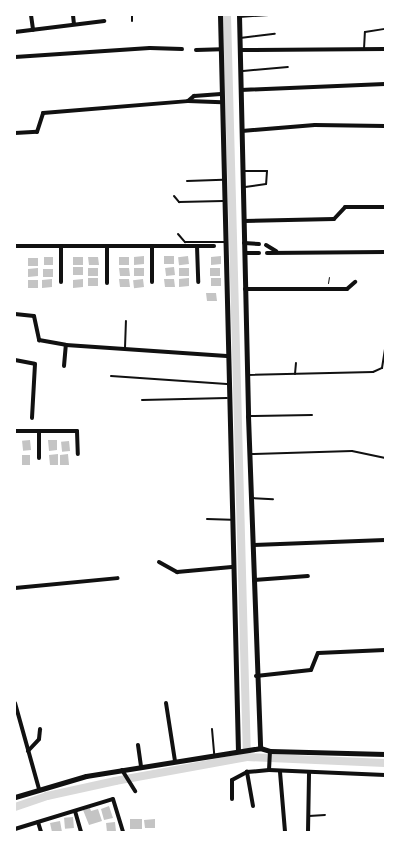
<!DOCTYPE html>
<html>
<head>
<meta charset="utf-8">
<style>
  body { margin:0 }
  #map { position:relative; width:400px; height:847px; overflow:hidden; background:#fff; font-family:"Nunito Sans",sans-serif }
  div>[style] { position:absolute }
  .canal>* { height:8px; margin:-4px; padding:0 4px; transform-origin:4px; border-radius:4px; background:#d9d9d9 }
  .building>* { inset:0; background:#c4c4c4; transform-origin:0 0 }
  .path>* { height:1px; margin:-0.5px; padding:0 0.5px; transform-origin:0.5px; border-radius:0.5px; background:#111 }
  .service>* { height:2px; margin:-1px; padding:0 1px; transform-origin:1px; border-radius:1px; background:#111 }
  .minor>* { height:4px; margin:-2px; padding:0 2px; transform-origin:2px; border-radius:2px; background:#111 }
  .tertiary>* { height:5px; margin:-2.5px; padding:0 2.5px; transform-origin:2.5px; border-radius:2.5px; background:#111 }
  span { translate:-50% -50%; white-space:nowrap; text-align:center; line-height:1.15; -webkit-text-stroke:4.5px #fff; paint-order:stroke }
  .frame { position:absolute; inset:0; border:16px solid #fff; pointer-events:none }
</style>
</head>
<body>
<div id="map">
  <div class="canal">
    <i style="left:227px;top:15px;width:742px;rotate:88.46deg"></i>
    <i style="left:15px;top:807px;width:34px;rotate:-19deg"></i>
    <i style="left:47px;top:796px;width:70px;rotate:-12.4deg"></i>
    <i style="left:115px;top:781px;width:134px;rotate:-10.3deg"></i>
    <i style="left:247px;top:757px;width:138px;rotate:2.5deg"></i>
  </div>
  <div class="building">
    <i style="clip-path:polygon(144px 256px,144px 264px,134px 265px,134px 257px)"></i>
    <i style="left:174px;top:256px;width:8px;height:10px;rotate:90deg"></i>
    <i style="left:188px;top:256px;width:8px;height:10px;rotate:83deg"></i>
    <i style="clip-path:polygon(221px 256px,221px 264px,211px 265px,211px 257px)"></i>
    <i style="left:44px;top:257px;width:9px;height:8px"></i>
    <i style="left:73px;top:257px;width:10px;height:8px"></i>
    <i style="clip-path:polygon(88px 257px,98px 257px,99px 265px,89px 265px)"></i>
    <i style="left:119px;top:257px;width:10px;height:8px"></i>
    <i style="left:28px;top:258px;width:10px;height:8px"></i>
    <i style="left:73px;top:267px;width:10px;height:8px"></i>
    <i style="left:174px;top:267px;width:8px;height:9px;rotate:83deg"></i>
    <i style="clip-path:polygon(38px 268px,38px 276px,28px 277px,28px 269px)"></i>
    <i style="left:88px;top:268px;width:10px;height:8px"></i>
    <i style="clip-path:polygon(119px 268px,129px 268px,130px 276px,120px 276px)"></i>
    <i style="left:144px;top:268px;width:8px;height:10px;rotate:90deg"></i>
    <i style="left:179px;top:268px;width:10px;height:8px"></i>
    <i style="left:210px;top:268px;width:10px;height:8px"></i>
    <i style="left:43px;top:269px;width:10px;height:8px"></i>
    <i style="left:98px;top:278px;width:8px;height:10px;rotate:90deg"></i>
    <i style="clip-path:polygon(189px 278px,189px 286px,179px 287px,179px 279px)"></i>
    <i style="left:211px;top:278px;width:10px;height:8px"></i>
    <i style="clip-path:polygon(52px 279px,52px 287px,42px 288px,42px 280px)"></i>
    <i style="clip-path:polygon(83px 279px,83px 287px,73px 288px,73px 280px)"></i>
    <i style="clip-path:polygon(119px 279px,129px 279px,130px 287px,120px 287px)"></i>
    <i style="left:143px;top:279px;width:8px;height:10px;rotate:83deg"></i>
    <i style="clip-path:polygon(164px 279px,174px 279px,175px 287px,165px 287px)"></i>
    <i style="left:28px;top:280px;width:10px;height:8px"></i>
    <i style="clip-path:polygon(206px 293px,216px 293px,217px 301px,207px 301px)"></i>
    <i style="left:30px;top:440px;width:10px;height:8px;rotate:84deg"></i>
    <i style="clip-path:polygon(48px 440px,57px 440px,57px 450px,49px 451px)"></i>
    <i style="left:69px;top:441px;width:10px;height:8px;rotate:84deg"></i>
    <i style="clip-path:polygon(58px 454px,58px 465px,50px 465px,49px 455px)"></i>
    <i style="clip-path:polygon(68px 454px,69px 465px,60px 465px,60px 455px)"></i>
    <i style="left:22px;top:455px;width:8px;height:10px"></i>
    <i style="clip-path:polygon(109px 806px,113px 818px,104px 820px,101px 809px)"></i>
    <i style="clip-path:polygon(90px 808px,91px 811px,98px 809px,102px 821px,89px 825px,83px 810px)"></i>
    <i style="left:73px;top:817px;width:11px;height:9px;rotate:85deg"></i>
    <i style="left:142px;top:819px;width:10px;height:12px;rotate:90deg"></i>
    <i style="clip-path:polygon(155px 819px,155px 828px,145px 828px,144px 820px)"></i>
    <i style="clip-path:polygon(60px 821px,62px 832px,52px 832px,50px 823px)"></i>
    <i style="left:115px;top:822px;width:10px;height:9px;rotate:84deg"></i>
  </div>
  <div class="path">
    <i style="left:328px;top:283px;width:6px;rotate:-81deg"></i>
  </div>
  <div class="service">
    <i style="left:132px;top:15px;width:6px;rotate:90deg"></i>
    <i style="left:239px;top:17px;width:30px;rotate:-4deg"></i>
    <i style="left:240px;top:38px;width:35px;rotate:-7deg"></i>
    <i style="left:364px;top:49px;width:17px;rotate:-87deg"></i>
    <i style="left:365px;top:32px;width:20px;rotate:-9deg"></i>
    <i style="left:243px;top:71px;width:45px;rotate:-5.1deg"></i>
    <i style="left:243px;top:171px;width:24px"></i>
    <i style="left:267px;top:171px;width:13px;rotate:94deg"></i>
    <i style="left:266px;top:184px;width:21px;rotate:172deg"></i>
    <i style="left:187px;top:181px;width:36px;rotate:-2deg"></i>
    <i style="left:174px;top:196px;width:8px;rotate:50deg"></i>
    <i style="left:179px;top:202px;width:44px;rotate:-1.3deg"></i>
    <i style="left:178px;top:234px;width:11px;rotate:49deg"></i>
    <i style="left:185px;top:242px;width:39px"></i>
    <i style="left:125px;top:348px;width:27px;rotate:-88deg"></i>
    <i style="left:295px;top:374px;width:11px;rotate:-85deg"></i>
    <i style="left:247px;top:375px;width:126px;rotate:-1.4deg"></i>
    <i style="left:373px;top:372px;width:10px;rotate:-24deg"></i>
    <i style="left:382px;top:368px;width:19px;rotate:-81deg"></i>
    <i style="left:111px;top:376px;width:116px;rotate:3.9deg"></i>
    <i style="left:142px;top:400px;width:85px;rotate:-1.3deg"></i>
    <i style="left:250px;top:416px;width:62px;rotate:-0.9deg"></i>
    <i style="left:252px;top:454px;width:100px;rotate:-1.7deg"></i>
    <i style="left:352px;top:451px;width:34px;rotate:12deg"></i>
    <i style="left:251px;top:498px;width:22px;rotate:3deg"></i>
    <i style="left:207px;top:519px;width:24px;rotate:2deg"></i>
    <i style="left:212px;top:729px;width:25px;rotate:85deg"></i>
    <i style="left:309px;top:816px;width:16px;rotate:-4deg"></i>
  </div>
  <div class="minor">
    <i style="left:31px;top:15px;width:15px;rotate:82deg"></i>
    <i style="left:73px;top:15px;width:9px;rotate:84deg"></i>
    <i style="left:15px;top:32px;width:90px;rotate:-7deg"></i>
    <i style="left:196px;top:50px;width:25px;rotate:-2deg"></i>
    <i style="left:240px;top:50px;width:145px;rotate:-0.4deg"></i>
    <i style="left:15px;top:57px;width:135px;rotate:-3.8deg"></i>
    <i style="left:150px;top:48px;width:32px;rotate:2deg"></i>
    <i style="left:241px;top:90px;width:144px;rotate:-2.4deg"></i>
    <i style="left:188px;top:101px;width:8px;rotate:-40deg"></i>
    <i style="left:194px;top:96px;width:27px;rotate:-4deg"></i>
    <i style="left:242px;top:131px;width:73px;rotate:-4.7deg"></i>
    <i style="left:315px;top:125px;width:70px;rotate:0.8deg"></i>
    <i style="left:15px;top:133px;width:22px;rotate:-3deg"></i>
    <i style="left:37px;top:132px;width:20px;rotate:-72deg"></i>
    <i style="left:43px;top:113px;width:145px;rotate:-4.7deg"></i>
    <i style="left:188px;top:101px;width:34px;rotate:2deg"></i>
    <i style="left:244px;top:221px;width:90px;rotate:-1.3deg"></i>
    <i style="left:334px;top:219px;width:16px;rotate:-47deg"></i>
    <i style="left:345px;top:207px;width:40px"></i>
    <i style="left:244px;top:243px;width:15px;rotate:4deg"></i>
    <i style="left:266px;top:245px;width:12px;rotate:31deg"></i>
    <i style="left:15px;top:246px;width:199px"></i>
    <i style="left:152px;top:246px;width:36px;rotate:90deg"></i>
    <i style="left:197px;top:246px;width:36px;rotate:88deg"></i>
    <i style="left:245px;top:253px;width:14px"></i>
    <i style="left:267px;top:253px;width:118px;rotate:-0.5deg"></i>
    <i style="left:61px;top:282px;width:36px;rotate:-90deg"></i>
    <i style="left:107px;top:283px;width:37px;rotate:-90deg"></i>
    <i style="left:245px;top:289px;width:102px"></i>
    <i style="left:347px;top:289px;width:11px;rotate:-41deg"></i>
    <i style="left:15px;top:314px;width:19px;rotate:6deg"></i>
    <i style="left:34px;top:316px;width:25px;rotate:78deg"></i>
    <i style="left:39px;top:340px;width:27px;rotate:10deg"></i>
    <i style="left:66px;top:345px;width:161px;rotate:3.9deg"></i>
    <i style="left:15px;top:360px;width:20px;rotate:11deg"></i>
    <i style="left:35px;top:364px;width:54px;rotate:93.2deg"></i>
    <i style="left:64px;top:366px;width:21px;rotate:-85deg"></i>
    <i style="left:15px;top:431px;width:62px"></i>
    <i style="left:77px;top:431px;width:23px;rotate:88deg"></i>
    <i style="left:39px;top:431px;width:27px;rotate:90deg"></i>
    <i style="left:253px;top:545px;width:132px;rotate:-2.2deg"></i>
    <i style="left:159px;top:562px;width:21px;rotate:29deg"></i>
    <i style="left:177px;top:572px;width:55px;rotate:-5.2deg"></i>
    <i style="left:254px;top:580px;width:54px;rotate:-4.2deg"></i>
    <i style="left:15px;top:588px;width:103px;rotate:-5.5deg"></i>
    <i style="left:256px;top:676px;width:55px;rotate:-6.2deg"></i>
    <i style="left:311px;top:670px;width:18px;rotate:-68deg"></i>
    <i style="left:318px;top:653px;width:67px;rotate:-2.6deg"></i>
    <i style="left:15px;top:703px;width:89px;rotate:74.4deg"></i>
    <i style="left:166px;top:703px;width:59px;rotate:81.2deg"></i>
    <i style="left:138px;top:745px;width:22px;rotate:82deg"></i>
    <i style="left:28px;top:751px;width:16px;rotate:-47deg"></i>
    <i style="left:39px;top:739px;width:10px;rotate:-84deg"></i>
    <i style="left:270px;top:751px;width:19px;rotate:93deg"></i>
    <i style="left:269px;top:770px;width:116px;rotate:2.5deg"></i>
    <i style="left:122px;top:770px;width:25px;rotate:58deg"></i>
    <i style="left:280px;top:772px;width:60px;rotate:85.2deg"></i>
    <i style="left:232px;top:799px;width:19px;rotate:-90deg"></i>
    <i style="left:232px;top:780px;width:17px;rotate:-28deg"></i>
    <i style="left:253px;top:806px;width:35px;rotate:-100deg"></i>
    <i style="left:247px;top:772px;width:22px;rotate:-5deg"></i>
    <i style="left:75px;top:811px;width:22px;rotate:74deg"></i>
    <i style="left:38px;top:822px;width:10px;rotate:73deg"></i>
    <i style="left:15px;top:829px;width:102px;rotate:-17deg"></i>
    <i style="left:113px;top:799px;width:34px;rotate:73deg"></i>
    <i style="left:308px;top:832px;width:60px;rotate:-89deg"></i>
  </div>
  <div class="tertiary">
    <i style="left:220px;top:15px;width:736px;rotate:88.6deg"></i>
    <i style="left:239px;top:15px;width:401px;rotate:88.7deg"></i>
    <i style="left:248px;top:416px;width:332px;rotate:87.9deg"></i>
    <i style="left:15px;top:797px;width:74px;rotate:-16.5deg"></i>
    <i style="left:86px;top:776px;width:176px;rotate:-9.1deg"></i>
    <i style="left:260px;top:748px;width:10px;rotate:17deg"></i>
    <i style="left:270px;top:751px;width:115px;rotate:1.5deg"></i>
  </div>
  <div class="frame"></div>
</div>
</body>
</html>
